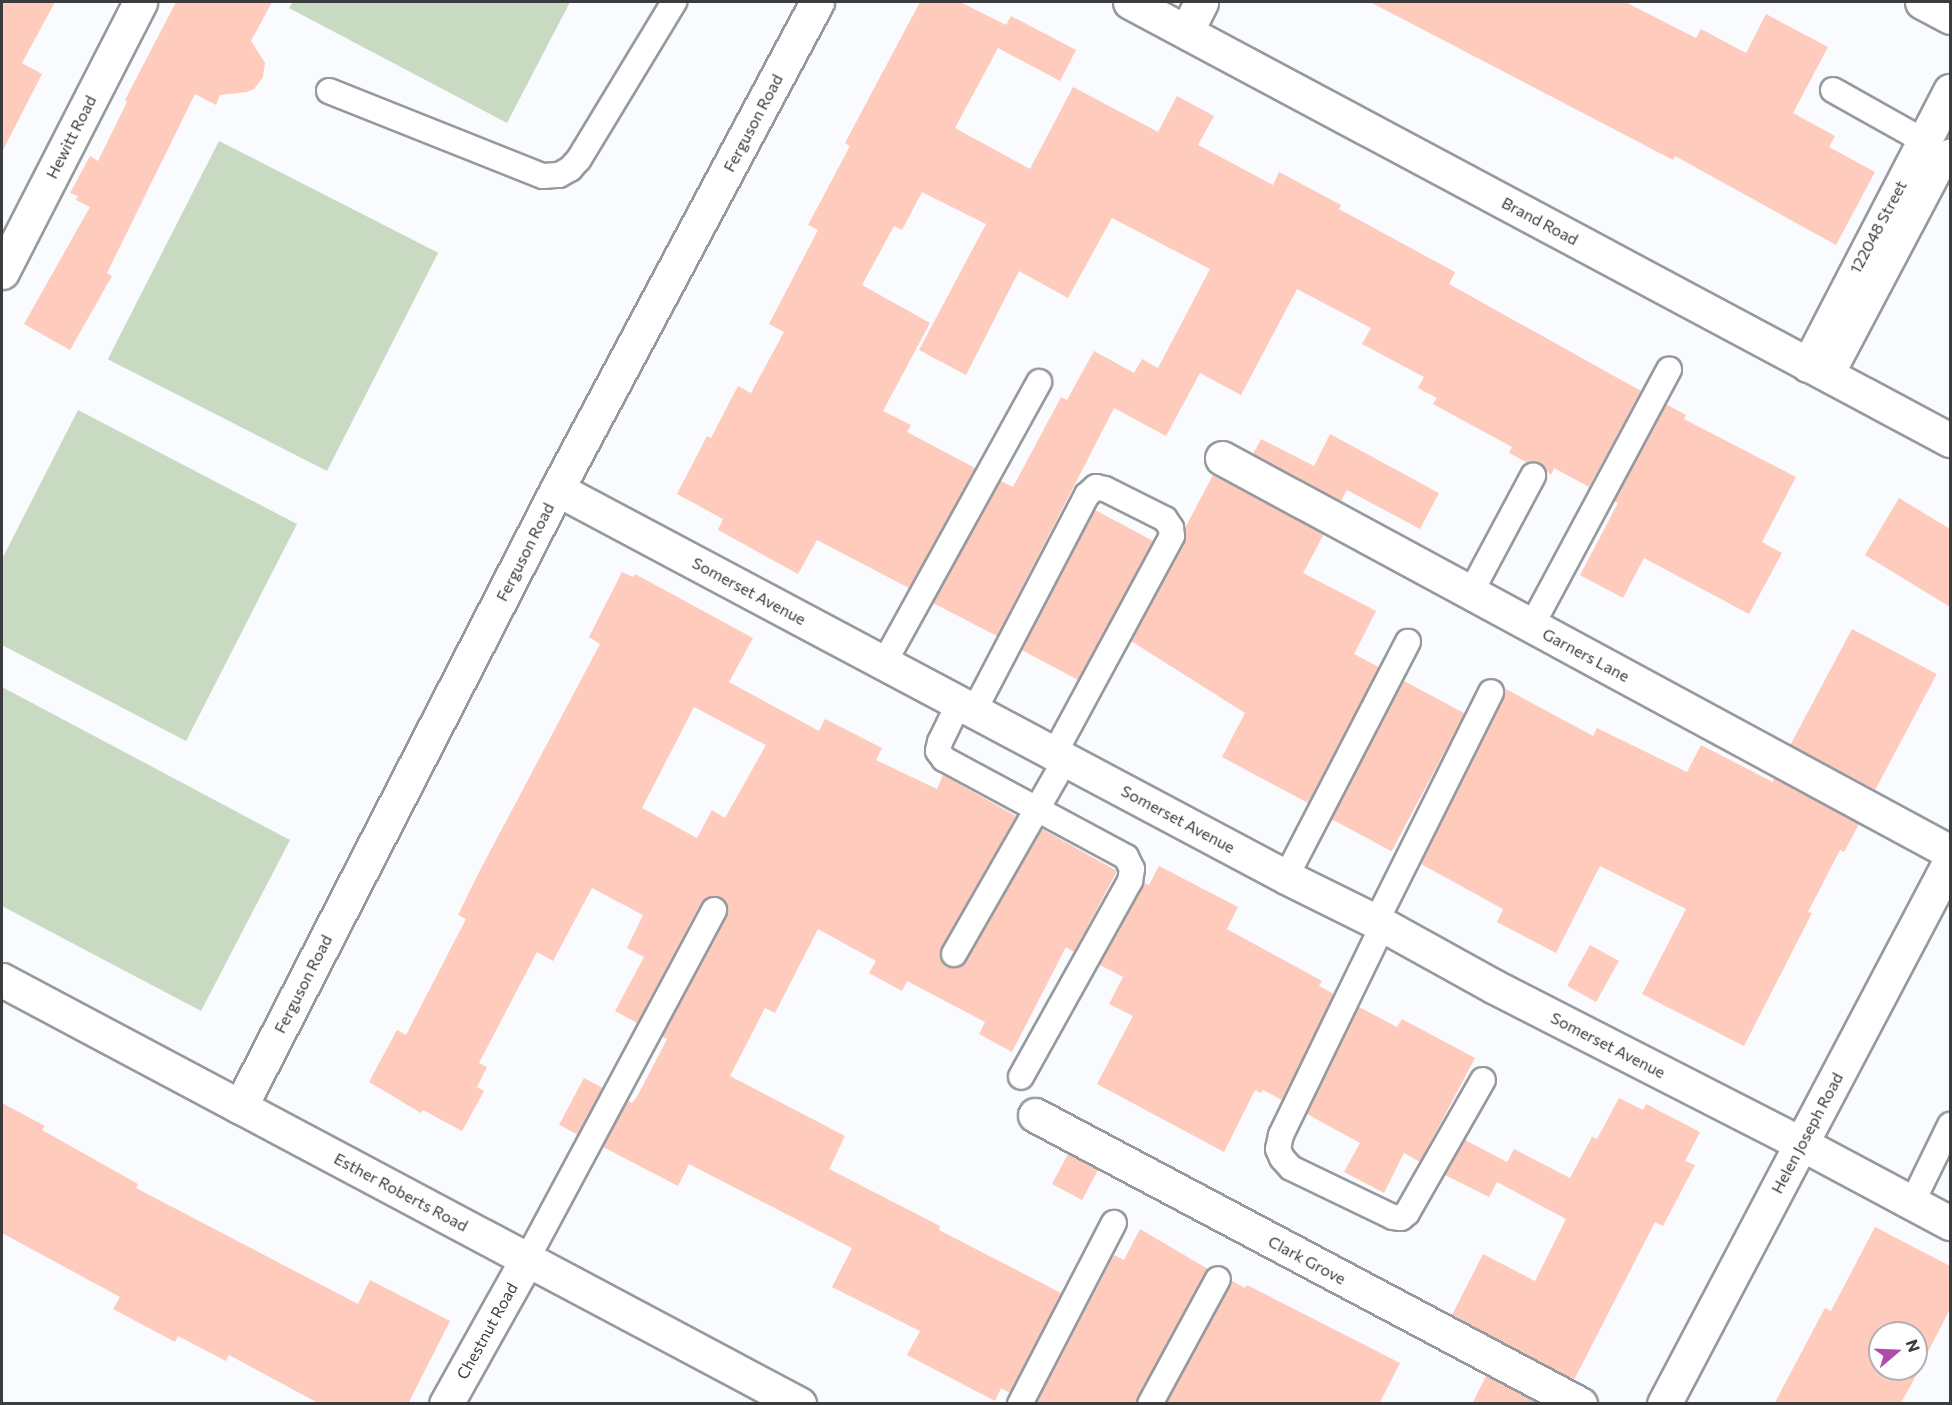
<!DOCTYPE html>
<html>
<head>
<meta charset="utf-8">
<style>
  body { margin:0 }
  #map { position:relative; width:1952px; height:1405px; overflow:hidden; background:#f9fbfe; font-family:Commissioner,sans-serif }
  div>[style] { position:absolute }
  .green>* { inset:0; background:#c8dac2; transform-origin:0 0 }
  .building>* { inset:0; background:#fecbbd; transform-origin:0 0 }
  .roads { filter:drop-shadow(2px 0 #969a9f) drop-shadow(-2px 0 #969a9f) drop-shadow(0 2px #969a9f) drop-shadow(0 -2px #969a9f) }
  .lane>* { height:24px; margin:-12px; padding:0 12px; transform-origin:12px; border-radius:12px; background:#fff }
  .street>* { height:33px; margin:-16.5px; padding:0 16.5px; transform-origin:16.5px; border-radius:16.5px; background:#fff }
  span { translate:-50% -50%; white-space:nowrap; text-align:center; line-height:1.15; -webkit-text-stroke:5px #fff; paint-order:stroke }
  .street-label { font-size:16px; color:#3a3c3e }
  .frame { position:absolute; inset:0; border:3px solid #3a3c3e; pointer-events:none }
  .north { position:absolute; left:1868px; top:1321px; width:60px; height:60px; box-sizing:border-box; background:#fff; border:2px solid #b0b1b2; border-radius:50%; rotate:71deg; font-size:16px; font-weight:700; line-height:24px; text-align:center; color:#3a3c3e }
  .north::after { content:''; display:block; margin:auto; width:21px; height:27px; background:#b14aad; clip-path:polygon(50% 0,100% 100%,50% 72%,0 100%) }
</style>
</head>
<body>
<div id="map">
  <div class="green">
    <i style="clip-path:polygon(293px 2px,570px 2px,507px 123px,289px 8px)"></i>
    <i style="left:219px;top:141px;width:246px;height:245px;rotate:27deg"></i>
    <i style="clip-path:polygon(78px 410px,297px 524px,186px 741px,2px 645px,2px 559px)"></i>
    <i style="clip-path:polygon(2px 687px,290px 840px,201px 1011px,2px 906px)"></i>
  </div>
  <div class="building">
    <i style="clip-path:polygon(2px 2px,55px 2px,22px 63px,42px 74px,2px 152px)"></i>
    <i style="clip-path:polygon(176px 2px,272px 2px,251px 41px,265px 63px,263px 77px,254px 89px,247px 92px,220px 95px,216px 105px,195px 94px,107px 273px,112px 276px,70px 350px,24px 324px,90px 207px,76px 200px,78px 196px,70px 193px,90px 156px,98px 161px,127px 102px,125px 100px)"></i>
    <i style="clip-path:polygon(920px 2px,960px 2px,1006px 25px,1011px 16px,1076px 50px,1060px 81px,998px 48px,955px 128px,1030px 169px,1073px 87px,1158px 132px,1177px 96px,1214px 116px,1198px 145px,1273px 185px,1279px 172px,1341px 205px,1339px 209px,1455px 272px,1449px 284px,1641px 391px,1589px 487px,1554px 468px,1551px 475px,1540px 464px,1528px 463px,1509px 453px,1512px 447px,1433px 404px,1437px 398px,1418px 388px,1424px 377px,1362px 344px,1371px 328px,1297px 289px,1241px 395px,1200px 373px,1166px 436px,1114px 408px,997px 636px,933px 603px,1001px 481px,1013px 487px,1061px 397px,1067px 400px,1094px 351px,1134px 373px,1142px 359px,1158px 368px,1210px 269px,1112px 218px,1068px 298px,1019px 271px,966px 375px,919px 350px,986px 224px,922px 192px,902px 230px,894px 226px,862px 285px,930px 323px,883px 411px,911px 425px,907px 432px,975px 468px,909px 588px,817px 540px,798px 574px,718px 530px,723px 519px,677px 494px,707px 436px,711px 438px,738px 386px,751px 393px,784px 332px,769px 324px,818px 230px,808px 225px,850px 146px,845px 143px)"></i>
    <i style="clip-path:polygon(1370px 2px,1625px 2px,1696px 38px,1701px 29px,1746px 53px,1766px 14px,1828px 47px,1793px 113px,1835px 136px,1829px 147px,1875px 172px,1836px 245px,1675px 156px,1673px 160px)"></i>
    <i style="clip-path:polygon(1666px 404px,1686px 415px,1684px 419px,1796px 477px,1762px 542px,1782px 553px,1749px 614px,1644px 558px,1623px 598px,1580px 575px,1618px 503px,1614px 501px)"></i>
    <i style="clip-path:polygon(1330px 434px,1439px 493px,1420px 529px,1347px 490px,1341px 501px,1253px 454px,1261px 439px,1314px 466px)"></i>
    <i style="clip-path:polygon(1213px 475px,1324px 534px,1303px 573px,1376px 611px,1354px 654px,1379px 667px,1308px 803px,1222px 757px,1245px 713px,1131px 641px,1185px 543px,1185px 528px)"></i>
    <i style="clip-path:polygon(1899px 498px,1950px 529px,1950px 607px,1865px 555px)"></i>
    <i style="left:1095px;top:510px;width:66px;height:158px;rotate:28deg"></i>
    <i style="clip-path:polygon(evenodd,622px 572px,633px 577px,635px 574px,753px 638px,729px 682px,819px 731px,825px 719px,882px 748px,876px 760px,937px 789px,943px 775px,1016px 816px,942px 947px,940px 955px,946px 966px,955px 968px,966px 961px,1042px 829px,1117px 871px,1074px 952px,1066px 947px,1012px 1052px,979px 1034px,985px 1022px,907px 981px,902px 991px,869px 973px,876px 961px,818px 929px,775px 1013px,765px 1008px,730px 1076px,845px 1136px,829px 1169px,940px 1226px,939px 1230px,1061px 1293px,1010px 1393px,1001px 1388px,995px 1401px,907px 1355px,920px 1331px,832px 1287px,852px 1248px,689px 1164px,678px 1186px,603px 1147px,628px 1101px,632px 1103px,638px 1095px,667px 1039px,662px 1037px,727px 917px,726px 903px,720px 897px,707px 898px,701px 903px,637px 1023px,615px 1011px,644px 957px,627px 948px,643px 915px,592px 888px,553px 961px,537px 952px,479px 1063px,487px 1067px,477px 1087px,484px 1091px,462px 1131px,423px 1110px,421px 1113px,369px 1082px,397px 1030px,406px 1035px,466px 919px,458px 915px,478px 874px,600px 644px,589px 637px,622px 572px,694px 707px,766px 745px,725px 818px,712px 810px,697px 838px,642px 808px,694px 707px)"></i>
    <i style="left:1852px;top:629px;width:96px;height:131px;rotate:28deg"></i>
    <i style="left:1404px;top:681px;width:69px;height:156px;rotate:28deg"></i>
    <i style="clip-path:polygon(1504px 688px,1593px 736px,1597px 728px,1687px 772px,1701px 745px,1773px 782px,1774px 778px,1859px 824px,1844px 852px,1840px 850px,1808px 912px,1812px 913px,1744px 1046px,1642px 994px,1686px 909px,1600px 866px,1556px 953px,1497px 922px,1503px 909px,1421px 864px,1504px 698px)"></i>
    <i style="clip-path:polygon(1159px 866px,1238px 907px,1227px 929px,1322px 981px,1319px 986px,1334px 994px,1282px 1100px,1263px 1090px,1261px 1093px,1255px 1090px,1224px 1152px,1097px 1084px,1133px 1016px,1109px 1004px,1123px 977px,1100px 965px,1144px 883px,1149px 885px)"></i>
    <i style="left:1590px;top:945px;width:33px;height:47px;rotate:29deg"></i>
    <i style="clip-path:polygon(1359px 1007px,1397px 1027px,1402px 1019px,1475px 1058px,1420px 1162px,1404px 1153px,1384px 1193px,1344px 1172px,1360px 1143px,1307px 1114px)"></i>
    <i style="left:584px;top:1078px;width:21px;height:53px;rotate:28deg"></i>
    <i style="clip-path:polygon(1619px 1098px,1643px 1110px,1646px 1104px,1700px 1132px,1685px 1161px,1695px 1165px,1663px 1226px,1655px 1222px,1574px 1380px,1452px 1315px,1483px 1254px,1535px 1281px,1566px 1219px,1497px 1182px,1489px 1197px,1445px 1175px,1465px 1140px,1507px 1162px,1514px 1149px,1570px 1178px,1592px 1137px,1597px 1139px)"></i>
    <i style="clip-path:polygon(2px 1103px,45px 1126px,42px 1130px,138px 1184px,136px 1188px,358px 1304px,370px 1280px,450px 1321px,408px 1404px,320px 1404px,229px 1355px,226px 1361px,178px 1336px,175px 1342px,113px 1309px,120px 1297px,2px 1233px)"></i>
    <i style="left:1068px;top:1154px;width:34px;height:34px;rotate:28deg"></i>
    <i style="clip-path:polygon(evenodd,1875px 1227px,1950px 1266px,1950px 1309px,1910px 1387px,1900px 1404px,1774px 1404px,1825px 1308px,1831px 1311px,1875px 1227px,1880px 1333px,1916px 1333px,1916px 1369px,1880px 1369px,1880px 1333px)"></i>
    <i style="clip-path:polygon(1140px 1229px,1208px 1269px,1136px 1404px,1036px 1404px,1114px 1255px,1124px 1260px)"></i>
    <i style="clip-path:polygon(1232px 1281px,1245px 1288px,1247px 1285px,1400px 1363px,1379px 1404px,1166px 1404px)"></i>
    <i style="clip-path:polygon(1486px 1376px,1539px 1404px,1472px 1404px)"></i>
  </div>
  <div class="roads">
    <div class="lane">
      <i style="left:1833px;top:90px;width:104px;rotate:29.3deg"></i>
      <i style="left:329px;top:91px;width:230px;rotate:21.7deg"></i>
      <i style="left:543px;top:176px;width:16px;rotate:-4deg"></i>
      <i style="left:559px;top:175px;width:13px;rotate:-29deg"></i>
      <i style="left:570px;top:169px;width:13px;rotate:-48deg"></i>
      <i style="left:579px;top:159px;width:184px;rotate:-58.8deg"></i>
      <i style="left:1831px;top:377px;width:255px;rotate:-62.2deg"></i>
      <i style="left:1471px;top:592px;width:132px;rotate:-61.9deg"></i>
      <i style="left:1532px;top:625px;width:290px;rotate:-61.8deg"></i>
      <i style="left:884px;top:663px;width:321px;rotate:-61.1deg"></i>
      <i style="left:959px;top:703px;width:43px;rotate:116deg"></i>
      <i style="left:940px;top:742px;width:9px;rotate:103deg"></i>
      <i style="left:938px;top:751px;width:10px;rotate:53deg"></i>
      <i style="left:944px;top:759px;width:207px;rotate:28.3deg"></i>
      <i style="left:1126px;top:857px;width:13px;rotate:63deg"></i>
      <i style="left:1132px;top:869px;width:12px;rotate:99deg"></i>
      <i style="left:1130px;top:881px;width:224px;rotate:119.1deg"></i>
      <i style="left:974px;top:711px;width:244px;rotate:-62.4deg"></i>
      <i style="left:1087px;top:495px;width:12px;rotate:-42deg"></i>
      <i style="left:1096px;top:487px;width:9px;rotate:13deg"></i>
      <i style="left:1105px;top:489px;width:67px;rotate:26.6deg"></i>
      <i style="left:1165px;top:519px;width:11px;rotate:56deg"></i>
      <i style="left:1171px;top:528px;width:8px;rotate:83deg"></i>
      <i style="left:1172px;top:536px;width:248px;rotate:118.4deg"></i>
      <i style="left:1286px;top:877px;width:265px;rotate:-62.6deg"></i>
      <i style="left:1376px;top:922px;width:257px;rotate:-63.4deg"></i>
      <i style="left:1383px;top:925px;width:233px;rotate:115.9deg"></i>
      <i style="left:1281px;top:1135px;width:14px;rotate:102deg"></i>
      <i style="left:1278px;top:1149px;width:10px;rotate:66deg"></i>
      <i style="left:1282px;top:1158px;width:13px;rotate:48deg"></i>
      <i style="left:1291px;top:1168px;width:113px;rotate:25.7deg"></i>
      <i style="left:1393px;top:1217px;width:8px;rotate:7deg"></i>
      <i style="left:1401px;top:1218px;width:8px;rotate:-40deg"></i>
      <i style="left:1407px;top:1213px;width:153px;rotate:-60.3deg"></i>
      <i style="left:954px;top:954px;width:224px;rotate:-60.2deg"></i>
      <i style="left:1912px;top:1203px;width:87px;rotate:-64deg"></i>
      <i style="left:527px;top:1259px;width:396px;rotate:-61.8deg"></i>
      <i style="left:1020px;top:1404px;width:204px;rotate:-62.6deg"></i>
      <i style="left:1150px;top:1404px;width:142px;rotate:-61.5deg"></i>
    </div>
    <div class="street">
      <i style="left:1130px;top:2px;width:930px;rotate:28.11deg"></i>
      <i style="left:1922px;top:2px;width:32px;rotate:28deg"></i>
      <i style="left:1187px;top:30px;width:31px;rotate:-63deg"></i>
      <i style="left:2px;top:272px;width:303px;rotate:-62.9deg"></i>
      <i style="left:1808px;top:365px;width:309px;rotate:-62.6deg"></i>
      <i style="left:1222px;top:458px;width:828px;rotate:28.42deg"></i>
      <i style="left:557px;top:489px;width:826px;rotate:28.02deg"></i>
      <i style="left:1286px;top:877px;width:108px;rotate:26.3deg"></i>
      <i style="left:1383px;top:925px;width:128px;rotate:29deg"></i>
      <i style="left:1495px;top:987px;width:345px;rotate:27.1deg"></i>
      <i style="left:1802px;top:1144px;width:168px;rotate:28.1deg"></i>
      <i style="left:2px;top:980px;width:903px;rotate:28.01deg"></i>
      <i style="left:240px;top:1107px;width:695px;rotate:-62.84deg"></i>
      <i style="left:557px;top:489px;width:552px;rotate:-61.9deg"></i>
      <i style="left:1035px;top:1115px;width:617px;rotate:27.94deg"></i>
      <i style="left:446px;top:1404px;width:166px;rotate:-60.8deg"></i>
      <i style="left:1664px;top:1404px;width:614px;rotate:-62.22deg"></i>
    </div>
  </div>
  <div class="street-label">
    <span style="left:753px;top:123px;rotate:-62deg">Ferguson Road</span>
    <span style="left:71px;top:137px;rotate:-63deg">Hewitt Road</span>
    <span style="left:1540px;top:221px;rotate:28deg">Brand Road</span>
    <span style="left:1878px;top:227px;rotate:-62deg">122048 Street</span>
    <span style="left:525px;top:552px;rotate:-63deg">Ferguson Road</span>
    <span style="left:749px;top:591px;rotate:28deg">Somerset Avenue</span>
    <span style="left:1586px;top:655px;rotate:28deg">Garners Lane</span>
    <span style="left:1178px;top:819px;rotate:28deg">Somerset Avenue</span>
    <span style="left:303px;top:984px;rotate:-63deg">Ferguson Road</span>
    <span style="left:1608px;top:1045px;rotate:27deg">Somerset Avenue</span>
    <span style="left:1807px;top:1133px;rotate:-62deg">Helen Joseph Road</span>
    <span style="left:401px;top:1192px;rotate:28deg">Esther Roberts Road</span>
    <span style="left:1307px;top:1260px;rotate:28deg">Clark Grove</span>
    <span style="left:487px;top:1331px;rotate:-61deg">Chestnut Road</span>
  </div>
  <div class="frame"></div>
  <div class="north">N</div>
</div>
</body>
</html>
